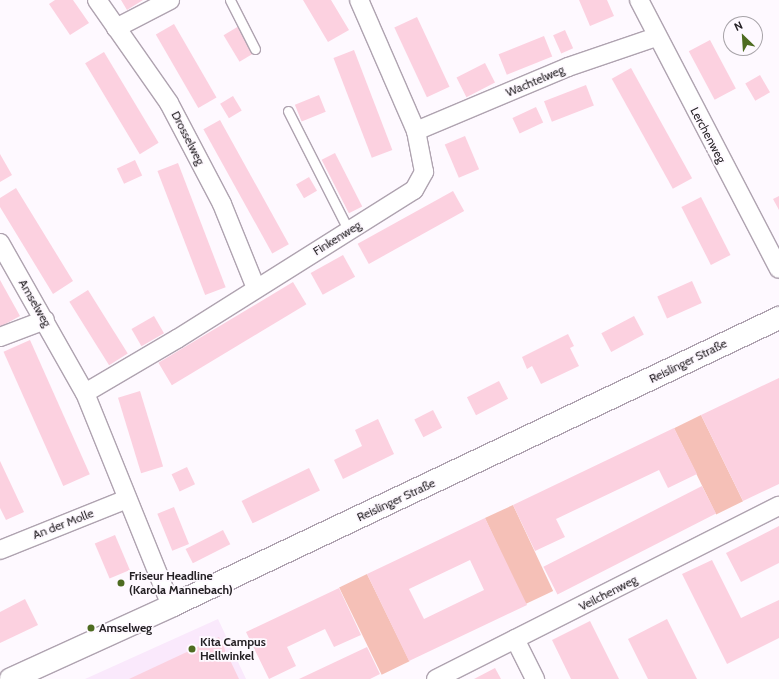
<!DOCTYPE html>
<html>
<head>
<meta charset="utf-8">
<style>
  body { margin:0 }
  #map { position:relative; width:779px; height:679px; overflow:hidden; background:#fef9ff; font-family:Cabin,sans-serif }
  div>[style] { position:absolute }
  .built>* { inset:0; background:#fae9fc }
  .green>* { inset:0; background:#f5c0b7; transform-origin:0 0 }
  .building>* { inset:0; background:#fcd1e0; transform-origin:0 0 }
  .roads { filter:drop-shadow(1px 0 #afa3b0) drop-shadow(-1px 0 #afa3b0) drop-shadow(0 1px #afa3b0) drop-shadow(0 -1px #afa3b0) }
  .service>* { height:9px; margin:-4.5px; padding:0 4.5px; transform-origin:4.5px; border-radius:4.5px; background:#fff }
  .minor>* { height:18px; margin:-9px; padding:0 9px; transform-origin:9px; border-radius:9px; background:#fff }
  .tertiary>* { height:22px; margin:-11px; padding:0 11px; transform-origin:11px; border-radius:11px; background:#fff }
  .dots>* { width:11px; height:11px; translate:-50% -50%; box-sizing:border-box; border:2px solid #fef9ff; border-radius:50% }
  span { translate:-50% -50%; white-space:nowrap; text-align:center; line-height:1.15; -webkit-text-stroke:3.5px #fef9ff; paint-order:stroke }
  .street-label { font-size:12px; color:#252125 }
  .poi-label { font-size:12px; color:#252125; font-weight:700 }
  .left { translate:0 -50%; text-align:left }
  .north { position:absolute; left:723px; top:16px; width:40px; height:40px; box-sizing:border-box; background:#fef9ff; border:1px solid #a7a3a8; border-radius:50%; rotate:335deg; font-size:11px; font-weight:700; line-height:16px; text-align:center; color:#252125 }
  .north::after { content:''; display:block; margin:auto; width:14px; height:18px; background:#4e6c21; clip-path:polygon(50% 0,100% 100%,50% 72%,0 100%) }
</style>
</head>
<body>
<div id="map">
  <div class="built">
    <i style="clip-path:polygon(218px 619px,246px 679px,85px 679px)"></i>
  </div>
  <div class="green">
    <i style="left:701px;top:415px;width:96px;height:30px;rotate:64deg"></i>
    <i style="left:513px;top:505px;width:95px;height:31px;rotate:65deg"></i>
    <i style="left:367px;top:574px;width:97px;height:31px;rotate:64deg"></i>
  </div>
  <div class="building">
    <i style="clip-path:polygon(55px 0,73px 0,89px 23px,70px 35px,49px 4px)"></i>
    <i style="clip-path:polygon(121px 0,143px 0,127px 10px)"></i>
    <i style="clip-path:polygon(303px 0,331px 0,349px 30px,328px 42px)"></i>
    <i style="clip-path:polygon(579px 0,607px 0,614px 16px,590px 26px)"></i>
    <i style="left:417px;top:17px;width:77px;height:25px;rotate:65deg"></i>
    <i style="left:174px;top:24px;width:85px;height:21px;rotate:60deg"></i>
    <i style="left:239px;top:26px;width:31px;height:18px;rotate:59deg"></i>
    <i style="left:565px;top:30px;width:20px;height:13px;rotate:66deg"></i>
    <i style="left:544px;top:36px;width:22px;height:49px;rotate:68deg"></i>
    <i style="left:710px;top:40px;width:55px;height:24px;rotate:62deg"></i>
    <i style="left:354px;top:50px;width:107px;height:22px;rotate:69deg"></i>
    <i style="left:104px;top:52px;width:106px;height:22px;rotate:59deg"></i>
    <i style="left:485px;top:63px;width:22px;height:32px;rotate:63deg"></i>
    <i style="left:631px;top:68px;width:126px;height:22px;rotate:61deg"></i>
    <i style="left:760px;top:75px;width:20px;height:17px;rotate:60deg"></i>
    <i style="left:586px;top:85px;width:22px;height:45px;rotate:69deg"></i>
    <i style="left:319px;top:95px;width:18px;height:26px;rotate:68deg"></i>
    <i style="left:233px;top:96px;width:17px;height:15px;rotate:59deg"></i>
    <i style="left:536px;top:107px;width:17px;height:26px;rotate:65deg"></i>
    <i style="left:220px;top:120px;width:142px;height:19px;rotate:61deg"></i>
    <i style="left:465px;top:136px;width:36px;height:22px;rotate:67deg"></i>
    <i style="left:335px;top:153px;width:60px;height:15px;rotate:63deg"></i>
    <i style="clip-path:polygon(0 154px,12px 175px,0 182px)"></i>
    <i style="left:135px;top:160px;width:17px;height:20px;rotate:65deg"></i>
    <i style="left:178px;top:163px;width:133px;height:22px;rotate:69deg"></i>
    <i style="left:309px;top:177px;width:16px;height:15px;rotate:60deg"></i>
    <i style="clip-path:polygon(16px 188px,73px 281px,53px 294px,0 207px,0 198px)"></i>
    <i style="left:453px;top:191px;width:23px;height:109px;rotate:61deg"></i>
    <i style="clip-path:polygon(779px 196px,779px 210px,773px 199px)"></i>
    <i style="left:701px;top:197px;width:65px;height:22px;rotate:63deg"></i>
    <i style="left:343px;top:255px;width:25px;height:37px;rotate:61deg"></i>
    <i style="clip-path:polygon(0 280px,20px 316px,0 327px)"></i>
    <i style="left:692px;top:281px;width:24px;height:38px;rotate:66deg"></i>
    <i style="left:293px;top:282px;width:26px;height:157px;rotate:59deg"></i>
    <i style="left:88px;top:290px;width:75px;height:22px;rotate:58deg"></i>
    <i style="left:154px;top:316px;width:20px;height:26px;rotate:60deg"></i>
    <i style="left:634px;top:316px;width:21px;height:37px;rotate:62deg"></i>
    <i style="clip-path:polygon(568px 334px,574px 346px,570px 348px,579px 366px,541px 384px,532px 366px,527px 369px,522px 357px)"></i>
    <i style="left:30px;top:340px;width:147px;height:29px;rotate:66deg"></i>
    <i style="clip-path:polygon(779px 378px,779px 484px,743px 501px,701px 415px)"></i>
    <i style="left:499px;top:381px;width:20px;height:36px;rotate:63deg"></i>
    <i style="left:140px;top:391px;width:79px;height:23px;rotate:73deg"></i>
    <i style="left:433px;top:410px;width:20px;height:21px;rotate:63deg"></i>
    <i style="clip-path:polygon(378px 419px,394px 454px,343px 479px,334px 460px,362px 446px,355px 430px)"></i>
    <i style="clip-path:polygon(674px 428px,697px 474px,668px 488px,659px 470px,556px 519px,565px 537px,535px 551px,513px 505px)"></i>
    <i style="clip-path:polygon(0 461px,24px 512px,6px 520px,0 508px)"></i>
    <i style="left:187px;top:467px;width:19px;height:17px;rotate:65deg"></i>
    <i style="left:309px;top:468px;width:25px;height:75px;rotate:64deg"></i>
    <i style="left:702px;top:486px;width:31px;height:178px;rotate:63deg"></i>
    <i style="left:174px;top:507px;width:40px;height:18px;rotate:68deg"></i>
    <i style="clip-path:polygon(evenodd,485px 518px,527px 605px,409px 661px,367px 574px,485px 518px,470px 560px,484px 590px,424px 619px,409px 589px,470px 560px)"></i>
    <i style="clip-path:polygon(779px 526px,779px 563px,741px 582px,726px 553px)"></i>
    <i style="left:223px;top:530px;width:16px;height:42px;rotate:63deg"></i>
    <i style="left:115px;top:535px;width:38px;height:22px;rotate:67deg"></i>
    <i style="clip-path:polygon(712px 560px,741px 618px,779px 600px,779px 638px,727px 664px,682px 574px)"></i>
    <i style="clip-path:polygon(339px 588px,361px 635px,334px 647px,325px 629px,287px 647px,296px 666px,269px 679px,246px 632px)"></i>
    <i style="clip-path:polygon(25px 599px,38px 625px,0 643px,0 612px)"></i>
    <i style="clip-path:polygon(667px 619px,697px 679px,648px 679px,628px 639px)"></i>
    <i style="clip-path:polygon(590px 621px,619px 679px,571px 679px,552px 640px)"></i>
    <i style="clip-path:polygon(219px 637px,239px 679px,129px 679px)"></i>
    <i style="clip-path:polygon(367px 647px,380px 674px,370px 679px,299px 679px)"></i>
    <i style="clip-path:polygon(495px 668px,501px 679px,474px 679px)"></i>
  </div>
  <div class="roads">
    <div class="service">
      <i style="left:230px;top:0;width:55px;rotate:63deg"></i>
      <i style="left:288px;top:111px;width:135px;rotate:63.1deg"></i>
    </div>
    <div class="minor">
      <i style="left:97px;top:0;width:126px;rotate:55deg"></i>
      <i style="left:169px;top:103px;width:114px;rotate:62.3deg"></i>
      <i style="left:222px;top:204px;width:91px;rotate:68deg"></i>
      <i style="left:639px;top:0;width:303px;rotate:62.5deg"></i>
      <i style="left:116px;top:28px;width:61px;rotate:-27.4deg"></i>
      <i style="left:416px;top:131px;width:165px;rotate:-22.8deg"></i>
      <i style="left:568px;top:67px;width:93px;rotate:-18.8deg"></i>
      <i style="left:0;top:243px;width:172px;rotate:60.5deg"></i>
      <i style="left:85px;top:393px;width:230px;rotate:68deg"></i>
      <i style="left:0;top:337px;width:48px;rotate:-20.7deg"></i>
      <i style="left:85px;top:393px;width:107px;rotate:-30.4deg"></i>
      <i style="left:177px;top:339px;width:280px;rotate:-32.2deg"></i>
      <i style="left:414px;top:190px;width:21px;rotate:-61deg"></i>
      <i style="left:424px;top:172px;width:42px;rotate:-101deg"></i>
      <i style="left:416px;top:131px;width:143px;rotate:-113.5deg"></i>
      <i style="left:0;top:550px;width:137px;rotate:-21.9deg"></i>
      <i style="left:515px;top:639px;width:45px;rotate:63.4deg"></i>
      <i style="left:436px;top:679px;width:384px;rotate:-26.8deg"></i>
    </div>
    <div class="tertiary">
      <i style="left:11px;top:679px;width:176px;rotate:-24.5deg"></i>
      <i style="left:171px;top:606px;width:673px;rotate:-25.35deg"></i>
    </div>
  </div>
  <div class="dots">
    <i style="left:121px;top:583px;background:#4e6c21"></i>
    <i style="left:91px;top:628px;background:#4e6c21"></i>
    <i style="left:192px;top:649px;background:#4e6c21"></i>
  </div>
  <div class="street-label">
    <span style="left:535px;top:81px;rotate:-23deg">Wachtelweg</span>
    <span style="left:708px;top:135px;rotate:62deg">Lerchenweg</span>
    <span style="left:188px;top:138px;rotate:63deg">Drosselweg</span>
    <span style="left:337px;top:238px;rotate:-32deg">Finkenweg</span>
    <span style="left:35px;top:303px;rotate:60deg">Amselweg</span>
    <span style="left:688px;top:361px;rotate:-26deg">Reislinger Straße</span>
    <span style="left:396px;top:500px;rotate:-25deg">Reislinger Straße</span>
    <span style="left:63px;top:524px;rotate:-21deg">An der Molle</span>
    <span style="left:608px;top:593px;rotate:-27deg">Veilchenweg</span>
  </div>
  <div class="poi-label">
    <span class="left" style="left:129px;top:583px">Friseur Headline<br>(Karola Mannebach)</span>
    <span class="left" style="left:99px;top:628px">Amselweg</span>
    <span class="left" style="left:200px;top:649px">Kita Campus<br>Hellwinkel</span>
  </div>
  <div class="north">N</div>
</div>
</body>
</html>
